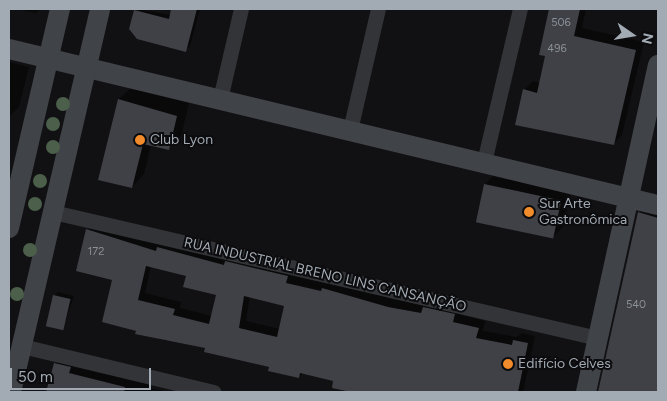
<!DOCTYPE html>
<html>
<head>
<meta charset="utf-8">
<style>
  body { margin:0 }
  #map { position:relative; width:667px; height:401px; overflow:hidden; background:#111113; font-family:Figtree,sans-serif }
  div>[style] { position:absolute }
  .shadow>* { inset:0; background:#0007 }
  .building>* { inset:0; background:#404146; transform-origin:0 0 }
  .street>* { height:15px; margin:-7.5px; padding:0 7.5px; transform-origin:7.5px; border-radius:7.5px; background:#323437 }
  .secondary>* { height:20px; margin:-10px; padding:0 10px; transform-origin:10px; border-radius:10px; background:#404347 }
  .trees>* { width:14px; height:14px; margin:-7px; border-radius:50%; background:#4c5f4b }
  .dots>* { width:14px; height:14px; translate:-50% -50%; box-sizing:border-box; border:2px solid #0c0c0e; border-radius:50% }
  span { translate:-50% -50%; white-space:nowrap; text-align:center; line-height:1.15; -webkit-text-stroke:4px #0c0c0e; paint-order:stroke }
  .number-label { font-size:11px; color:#8a9098 }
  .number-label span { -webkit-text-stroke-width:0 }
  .poi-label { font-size:14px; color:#a2aab3 }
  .left { translate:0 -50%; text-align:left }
  .street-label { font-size:14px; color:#a2aab3 }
  .frame { position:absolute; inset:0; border:10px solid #a2aab3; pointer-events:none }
  .north { position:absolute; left:607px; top:10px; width:50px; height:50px; -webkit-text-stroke:4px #0c0c0e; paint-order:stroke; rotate:103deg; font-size:14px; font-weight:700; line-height:20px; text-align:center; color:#a2aab3 }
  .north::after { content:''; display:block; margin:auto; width:18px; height:22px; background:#a2aab3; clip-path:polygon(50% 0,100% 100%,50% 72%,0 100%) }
  .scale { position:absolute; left:10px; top:368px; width:141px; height:22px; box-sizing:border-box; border:2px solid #a2aab3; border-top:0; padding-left:6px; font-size:15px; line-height:18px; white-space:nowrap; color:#a2aab3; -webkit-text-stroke:4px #0c0c0e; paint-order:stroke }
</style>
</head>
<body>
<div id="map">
  <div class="shadow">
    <i style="clip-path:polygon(16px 9px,41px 9px,36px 13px)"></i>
    <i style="clip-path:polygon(137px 9px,171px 15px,173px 9px,200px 9px,190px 46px,186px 50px)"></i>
    <i style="clip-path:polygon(551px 9px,589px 9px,586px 9px,582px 28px,644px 42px,622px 135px,614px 144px,524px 90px,533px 81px,540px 83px,546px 55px,541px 54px)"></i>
    <i style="clip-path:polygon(9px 62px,29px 67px,19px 107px,10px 116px)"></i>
    <i style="clip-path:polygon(132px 87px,189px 103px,181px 136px,168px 149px,151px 145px,144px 174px,132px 187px,119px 99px)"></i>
    <i style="clip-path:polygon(495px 174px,571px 191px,563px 227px,553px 237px,485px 184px)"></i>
    <i style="clip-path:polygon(651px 200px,658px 202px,658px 392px,599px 392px,639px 213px)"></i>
    <i style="clip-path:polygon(evenodd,95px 223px,294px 269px,293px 276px,328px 284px,331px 281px,395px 300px,461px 307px,459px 314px,485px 321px,483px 331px,517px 337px,522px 333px,535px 336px,523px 392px,356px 392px,333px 387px,335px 380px,303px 373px,299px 377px,206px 347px,169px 338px,166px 341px,104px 321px,114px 279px,87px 230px,95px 223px,151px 266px,187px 275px,218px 294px,212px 316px,180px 308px,181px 302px,145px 293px,151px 266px,95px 223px,250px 296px,286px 305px,280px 329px,246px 321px,250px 296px)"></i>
    <i style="clip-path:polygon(58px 292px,74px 296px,63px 328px,54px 296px)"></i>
    <i style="clip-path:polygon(63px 356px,152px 377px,149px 388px,170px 392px,48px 392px,55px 364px)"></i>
  </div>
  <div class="building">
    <i style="clip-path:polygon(171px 9px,197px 9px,186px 52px,137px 39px,129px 29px,134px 10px,169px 19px)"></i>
    <i style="clip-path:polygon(549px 9px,580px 9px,574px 36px,636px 50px,614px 145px,515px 125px,523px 89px,537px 93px,545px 56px,539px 55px)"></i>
    <i style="clip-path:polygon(118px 99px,177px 116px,169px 150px,143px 144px,132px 188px,98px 180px)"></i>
    <i style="left:484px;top:184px;width:79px;height:39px;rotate:12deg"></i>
    <i style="clip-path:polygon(638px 212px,658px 218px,658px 392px,598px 392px)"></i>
    <i style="clip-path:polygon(evenodd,86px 229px,156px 251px,157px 247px,224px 265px,225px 261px,288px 276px,286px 283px,321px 291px,322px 288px,388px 307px,421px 313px,423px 307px,455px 314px,453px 322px,479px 328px,476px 338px,512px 345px,513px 340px,528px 343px,518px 392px,351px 392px,332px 388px,333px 381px,300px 373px,299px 378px,268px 371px,269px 367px,204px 352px,205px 348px,135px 334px,136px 331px,102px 322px,112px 280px,76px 271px,86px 229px,146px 266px,186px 276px,183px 287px,216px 295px,209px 324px,173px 315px,175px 309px,138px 300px,146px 266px,86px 229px,244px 296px,284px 306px,277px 337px,239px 328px,244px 296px)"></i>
    <i style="left:53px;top:295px;width:18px;height:32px;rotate:13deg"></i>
    <i style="clip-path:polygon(54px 363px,71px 367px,69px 373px,125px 387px,124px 392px,46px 392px)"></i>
  </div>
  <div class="street">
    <i style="left:220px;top:99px;width:92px;rotate:-76.9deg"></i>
    <i style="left:350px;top:130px;width:124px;rotate:-77deg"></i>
    <i style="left:484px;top:162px;width:157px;rotate:-76.8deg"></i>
    <i style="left:53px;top:212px;width:559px;rotate:13.02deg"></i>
    <i style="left:22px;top:346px;width:197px;rotate:13.5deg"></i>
  </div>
  <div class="secondary">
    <i style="left:9px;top:49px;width:667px;rotate:13.52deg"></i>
    <i style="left:9px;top:228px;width:225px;rotate:-76.9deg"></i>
    <i style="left:11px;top:392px;width:393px;rotate:-76.9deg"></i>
    <i style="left:586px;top:392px;width:335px;rotate:-77.6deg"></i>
  </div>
  <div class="trees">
    <i style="left:63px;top:104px"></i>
    <i style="left:53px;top:124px"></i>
    <i style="left:53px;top:147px"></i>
    <i style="left:40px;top:181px"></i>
    <i style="left:35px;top:204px"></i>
    <i style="left:30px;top:250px"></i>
    <i style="left:17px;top:294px"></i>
  </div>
  <div class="dots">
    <i style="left:140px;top:140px;background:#f08c2c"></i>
    <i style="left:529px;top:212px;background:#f08c2c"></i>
    <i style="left:508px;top:364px;background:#f08c2c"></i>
  </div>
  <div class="number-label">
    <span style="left:561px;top:23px">506</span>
    <span style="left:557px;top:49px">496</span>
    <span style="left:96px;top:252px">172</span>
    <span style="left:636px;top:305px">540</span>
  </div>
  <div class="poi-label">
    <span class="left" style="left:150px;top:140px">Club Lyon</span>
    <span class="left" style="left:539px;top:212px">Sur Arte<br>Gastronômica</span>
    <span class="left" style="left:518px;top:364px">Edifício Celves</span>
  </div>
  <div class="street-label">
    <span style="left:325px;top:275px;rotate:13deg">RUA INDUSTRIAL BRENO LINS CANSANÇÃO</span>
  </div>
  <div class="frame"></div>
  <div class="north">N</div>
  <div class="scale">50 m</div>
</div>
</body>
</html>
